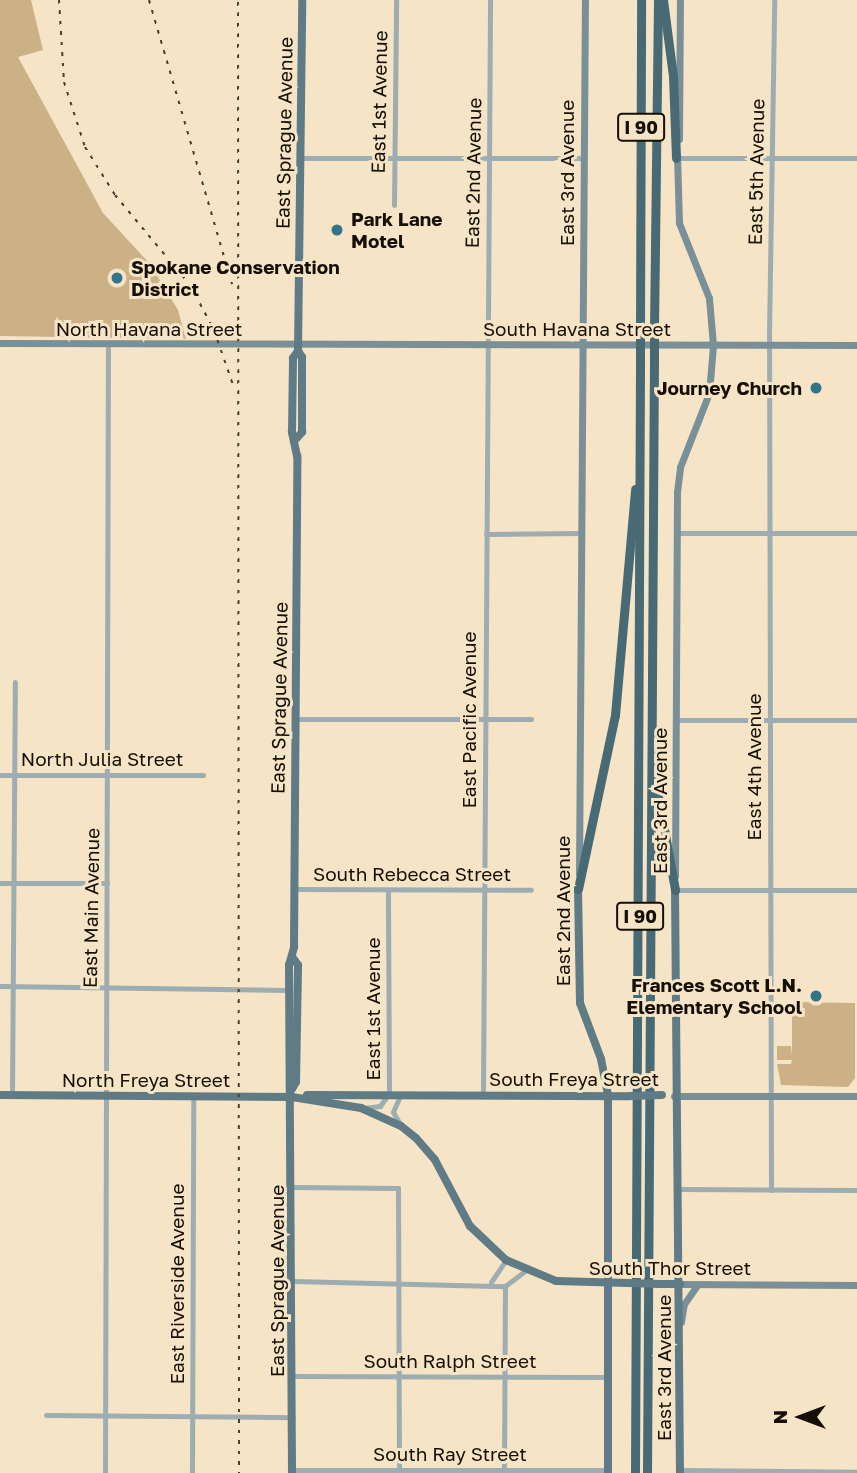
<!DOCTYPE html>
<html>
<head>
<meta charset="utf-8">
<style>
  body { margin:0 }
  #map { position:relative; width:857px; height:1473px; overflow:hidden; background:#f6e4c7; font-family:"Golos Text",sans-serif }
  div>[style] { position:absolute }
  .green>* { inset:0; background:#ccb186 }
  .street>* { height:5px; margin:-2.5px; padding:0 2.5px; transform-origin:2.5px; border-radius:2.5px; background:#9dadb2 }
  .secondary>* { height:7px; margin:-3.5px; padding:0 3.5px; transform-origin:3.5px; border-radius:3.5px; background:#799098 }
  .primary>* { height:8px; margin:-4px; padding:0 4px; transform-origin:4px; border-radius:4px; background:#5f7b85 }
  .highway>* { height:9px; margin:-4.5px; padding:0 4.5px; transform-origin:4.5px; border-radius:4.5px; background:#486a75 }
  .rail>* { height:2px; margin-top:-1px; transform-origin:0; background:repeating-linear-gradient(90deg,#473e30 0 3.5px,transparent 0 10.5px) }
  .primary-bridge>* { height:8px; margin:-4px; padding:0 4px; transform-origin:4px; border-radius:4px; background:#5f7b85 }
  .highway-bridge>* { height:9px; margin:-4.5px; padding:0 4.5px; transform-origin:4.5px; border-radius:4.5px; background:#486a75 }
  .dots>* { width:19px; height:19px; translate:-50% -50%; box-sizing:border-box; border:4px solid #f6e4c7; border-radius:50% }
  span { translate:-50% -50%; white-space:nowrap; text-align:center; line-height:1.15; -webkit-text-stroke:6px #f6e4c7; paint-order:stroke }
  .shield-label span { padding:2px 5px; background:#f6e4c7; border:2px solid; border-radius:5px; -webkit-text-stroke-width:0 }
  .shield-label { font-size:18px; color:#150f05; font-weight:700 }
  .street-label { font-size:19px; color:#150f05 }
  .poi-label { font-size:19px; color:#150f05; font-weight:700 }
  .left { translate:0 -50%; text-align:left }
  .right { translate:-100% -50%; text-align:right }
  .north { position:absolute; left:766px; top:1382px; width:70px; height:70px; -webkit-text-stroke:5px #f6e4c7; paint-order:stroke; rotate:270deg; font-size:19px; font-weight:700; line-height:28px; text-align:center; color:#150f05 }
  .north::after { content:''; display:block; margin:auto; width:24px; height:32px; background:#150f05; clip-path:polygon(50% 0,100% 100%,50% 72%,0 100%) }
</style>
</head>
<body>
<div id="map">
  <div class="green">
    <i style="clip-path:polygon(0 0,31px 0,43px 50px,18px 57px,103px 213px,150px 264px,178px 310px,186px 339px,0 336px)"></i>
    <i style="clip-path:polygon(792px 1002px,855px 1003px,855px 1078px,848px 1087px,781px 1085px,777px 1064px,791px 1064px,792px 1060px,777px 1060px,777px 1046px,791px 1046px,792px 1056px)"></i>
  </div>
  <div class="street">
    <i style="left:300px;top:158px;width:282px"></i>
    <i style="left:676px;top:158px;width:181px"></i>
    <i style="left:394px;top:205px;width:205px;rotate:-89.4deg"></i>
    <i style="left:676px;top:533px;width:181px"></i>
    <i style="left:486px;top:534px;width:94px;rotate:-0.6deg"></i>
    <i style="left:294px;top:719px;width:237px"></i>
    <i style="left:676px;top:720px;width:181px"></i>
    <i style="left:0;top:775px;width:203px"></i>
    <i style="left:0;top:883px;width:107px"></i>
    <i style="left:293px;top:889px;width:238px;rotate:0.2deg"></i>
    <i style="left:675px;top:890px;width:182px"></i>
    <i style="left:0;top:986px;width:289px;rotate:0.8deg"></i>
    <i style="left:483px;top:1094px;width:1094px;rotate:-89.63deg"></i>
    <i style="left:12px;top:1095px;width:413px;rotate:-89.6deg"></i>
    <i style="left:400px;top:1096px;width:17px;rotate:114deg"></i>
    <i style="left:393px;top:1112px;width:14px;rotate:60deg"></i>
    <i style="left:364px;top:1108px;width:16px;rotate:-7deg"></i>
    <i style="left:380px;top:1106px;width:16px;rotate:-55deg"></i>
    <i style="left:389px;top:1093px;width:203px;rotate:-90.3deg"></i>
    <i style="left:293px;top:1187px;width:105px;rotate:0.5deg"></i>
    <i style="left:398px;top:1188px;width:285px;rotate:89.8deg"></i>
    <i style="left:680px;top:1189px;width:177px;rotate:0.3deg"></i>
    <i style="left:771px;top:1190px;width:856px;rotate:-90.13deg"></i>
    <i style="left:769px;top:334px;width:334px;rotate:-89.1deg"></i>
    <i style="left:293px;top:1281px;width:212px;rotate:1.4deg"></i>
    <i style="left:491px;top:1282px;width:27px;rotate:-56deg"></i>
    <i style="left:505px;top:1286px;width:26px;rotate:-37deg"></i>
    <i style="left:293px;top:1376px;width:315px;rotate:0.2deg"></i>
    <i style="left:46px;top:1415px;width:247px;rotate:0.5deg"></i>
    <i style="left:292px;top:1470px;width:316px"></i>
    <i style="left:680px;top:1470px;width:177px;rotate:0.6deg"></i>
    <i style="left:504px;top:1472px;width:186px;rotate:-89.7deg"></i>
    <i style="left:105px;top:1473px;width:1129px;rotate:-89.85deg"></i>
    <i style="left:192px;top:1473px;width:378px;rotate:-89.8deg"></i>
  </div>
  <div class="secondary">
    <i style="left:679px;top:139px;width:139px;rotate:-89.6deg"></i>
    <i style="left:0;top:343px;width:857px;rotate:0.13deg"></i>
    <i style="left:579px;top:874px;width:874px;rotate:-89.61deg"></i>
    <i style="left:675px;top:876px;width:384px;rotate:-89.7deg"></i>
    <i style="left:677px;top:492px;width:25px;rotate:-83deg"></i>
    <i style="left:680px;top:467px;width:79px;rotate:-68.6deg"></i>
    <i style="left:709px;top:393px;width:48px;rotate:-85.2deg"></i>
    <i style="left:713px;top:345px;width:47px;rotate:-94.9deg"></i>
    <i style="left:709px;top:298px;width:81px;rotate:-111.8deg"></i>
    <i style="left:679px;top:223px;width:68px;rotate:-91.7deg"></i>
    <i style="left:674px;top:1096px;width:183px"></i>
    <i style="left:680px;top:1284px;width:177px;rotate:0.3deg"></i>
    <i style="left:681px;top:1322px;width:18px;rotate:-81deg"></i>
    <i style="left:684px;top:1304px;width:24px;rotate:-55deg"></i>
  </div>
  <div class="primary">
    <i style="left:297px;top:438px;width:8px;rotate:-50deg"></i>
    <i style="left:302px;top:432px;width:75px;rotate:-90deg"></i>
    <i style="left:302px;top:357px;width:7px;rotate:-124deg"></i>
    <i style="left:298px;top:351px;width:351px;rotate:-89.3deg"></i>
    <i style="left:578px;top:889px;width:114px;rotate:89deg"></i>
    <i style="left:580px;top:1003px;width:60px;rotate:69.4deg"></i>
    <i style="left:601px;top:1059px;width:37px;rotate:79deg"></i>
    <i style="left:608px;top:1095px;width:378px;rotate:90deg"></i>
    <i style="left:675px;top:890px;width:583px;rotate:89.51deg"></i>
    <i style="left:292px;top:1089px;width:8px;rotate:-60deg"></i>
    <i style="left:296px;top:1082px;width:117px;rotate:-89deg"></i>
    <i style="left:298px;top:965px;width:9px;rotate:-126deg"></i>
    <i style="left:0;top:1095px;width:292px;rotate:0.4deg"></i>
    <i style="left:292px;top:1097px;width:70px;rotate:9.1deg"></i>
    <i style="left:361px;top:1108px;width:44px;rotate:24.2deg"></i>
    <i style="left:401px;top:1126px;width:19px;rotate:39deg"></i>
    <i style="left:416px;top:1138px;width:29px;rotate:49deg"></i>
    <i style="left:435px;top:1160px;width:75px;rotate:62.1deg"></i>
    <i style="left:470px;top:1226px;width:50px;rotate:43.4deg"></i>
    <i style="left:506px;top:1260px;width:54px;rotate:22.8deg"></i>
    <i style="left:556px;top:1281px;width:72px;rotate:1.6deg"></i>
    <i style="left:307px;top:1095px;width:323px;rotate:0.2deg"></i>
    <i style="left:660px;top:1284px;width:20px"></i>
    <i style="left:292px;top:1473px;width:508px;rotate:-90.34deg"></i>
    <i style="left:289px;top:965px;width:19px;rotate:-74deg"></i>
    <i style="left:294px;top:947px;width:491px;rotate:-89.6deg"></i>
    <i style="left:297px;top:456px;width:25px;rotate:-102deg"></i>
    <i style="left:292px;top:432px;width:74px;rotate:-89.2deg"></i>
    <i style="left:293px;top:358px;width:9px;rotate:-54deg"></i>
  </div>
  <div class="highway">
    <i style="left:663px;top:0;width:77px;rotate:82.5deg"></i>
    <i style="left:673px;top:76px;width:82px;rotate:87.9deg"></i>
    <i style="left:640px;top:329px;width:329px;rotate:-89.8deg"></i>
    <i style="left:654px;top:329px;width:329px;rotate:-89.3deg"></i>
    <i style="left:656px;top:785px;width:107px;rotate:79.7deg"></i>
    <i style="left:578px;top:889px;width:178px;rotate:-78deg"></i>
    <i style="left:615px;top:715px;width:227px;rotate:-84.9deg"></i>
    <i style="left:635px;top:1473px;width:1114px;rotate:-89.74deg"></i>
    <i style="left:647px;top:1473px;width:1114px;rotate:-89.64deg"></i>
  </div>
  <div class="rail">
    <i style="left:59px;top:0;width:82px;rotate:86.5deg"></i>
    <i style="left:64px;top:82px;width:68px;rotate:72.1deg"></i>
    <i style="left:85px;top:147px;width:57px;rotate:58deg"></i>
    <i style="left:115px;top:195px;width:117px;rotate:50.2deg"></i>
    <i style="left:190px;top:285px;width:51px;rotate:61.9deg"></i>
    <i style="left:214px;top:330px;width:58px;rotate:70.9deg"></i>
    <i style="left:149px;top:0;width:296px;rotate:73.7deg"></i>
    <i style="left:238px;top:2px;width:1471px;rotate:89.96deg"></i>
  </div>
  <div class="primary-bridge">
    <i style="left:630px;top:1096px;width:32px;rotate:-2deg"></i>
    <i style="left:628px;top:1283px;width:32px;rotate:2deg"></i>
  </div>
  <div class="highway-bridge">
    <i style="left:640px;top:329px;width:30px;rotate:90deg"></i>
    <i style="left:654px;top:359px;width:30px;rotate:-90deg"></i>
  </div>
  <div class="dots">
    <i style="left:337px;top:230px;background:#347488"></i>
    <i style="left:117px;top:278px;background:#347488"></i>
    <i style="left:816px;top:388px;background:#347488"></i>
    <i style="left:816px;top:996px;background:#347488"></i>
  </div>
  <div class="shield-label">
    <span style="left:641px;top:127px">I 90</span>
    <span style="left:640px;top:916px">I 90</span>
  </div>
  <div class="street-label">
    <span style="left:379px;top:102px;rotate:-89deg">East 1st Avenue</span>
    <span style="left:284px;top:133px;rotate:-89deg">East Sprague Avenue</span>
    <span style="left:756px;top:172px;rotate:-89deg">East 5th Avenue</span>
    <span style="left:473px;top:173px;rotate:-89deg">East 2nd Avenue</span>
    <span style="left:567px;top:173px;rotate:-90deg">East 3rd Avenue</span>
    <span style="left:149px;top:329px">North Havana Street</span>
    <span style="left:577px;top:329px">South Havana Street</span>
    <span style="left:279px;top:698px;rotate:-89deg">East Sprague Avenue</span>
    <span style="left:469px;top:720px;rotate:-90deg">East Pacific Avenue</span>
    <span style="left:102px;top:759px">North Julia Street</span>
    <span style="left:754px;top:767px;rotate:-90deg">East 4th Avenue</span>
    <span style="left:660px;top:801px;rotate:-90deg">East 3rd Avenue</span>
    <span style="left:412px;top:874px">South Rebecca Street</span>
    <span style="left:91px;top:908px;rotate:-89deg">East Main Avenue</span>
    <span style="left:563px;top:911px;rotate:-90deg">East 2nd Avenue</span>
    <span style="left:373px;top:1009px;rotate:-90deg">East 1st Avenue</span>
    <span style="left:574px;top:1079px">South Freya Street</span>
    <span style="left:146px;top:1080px">North Freya Street</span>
    <span style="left:670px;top:1268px">South Thor Street</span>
    <span style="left:277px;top:1281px;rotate:-90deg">East Sprague Avenue</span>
    <span style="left:177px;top:1284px;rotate:-90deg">East Riverside Avenue</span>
    <span style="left:450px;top:1361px">South Ralph Street</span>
    <span style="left:664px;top:1368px;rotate:-90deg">East 3rd Avenue</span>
    <span style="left:450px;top:1454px">South Ray Street</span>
  </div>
  <div class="poi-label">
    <span class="left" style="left:351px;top:230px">Park Lane<br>Motel</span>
    <span class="left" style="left:131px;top:278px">Spokane Conservation<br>District</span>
    <span class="right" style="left:802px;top:388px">Journey Church</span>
    <span class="right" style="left:802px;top:996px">Frances Scott L.N.<br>Elementary School</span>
  </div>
  <div class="north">N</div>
</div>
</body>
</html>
